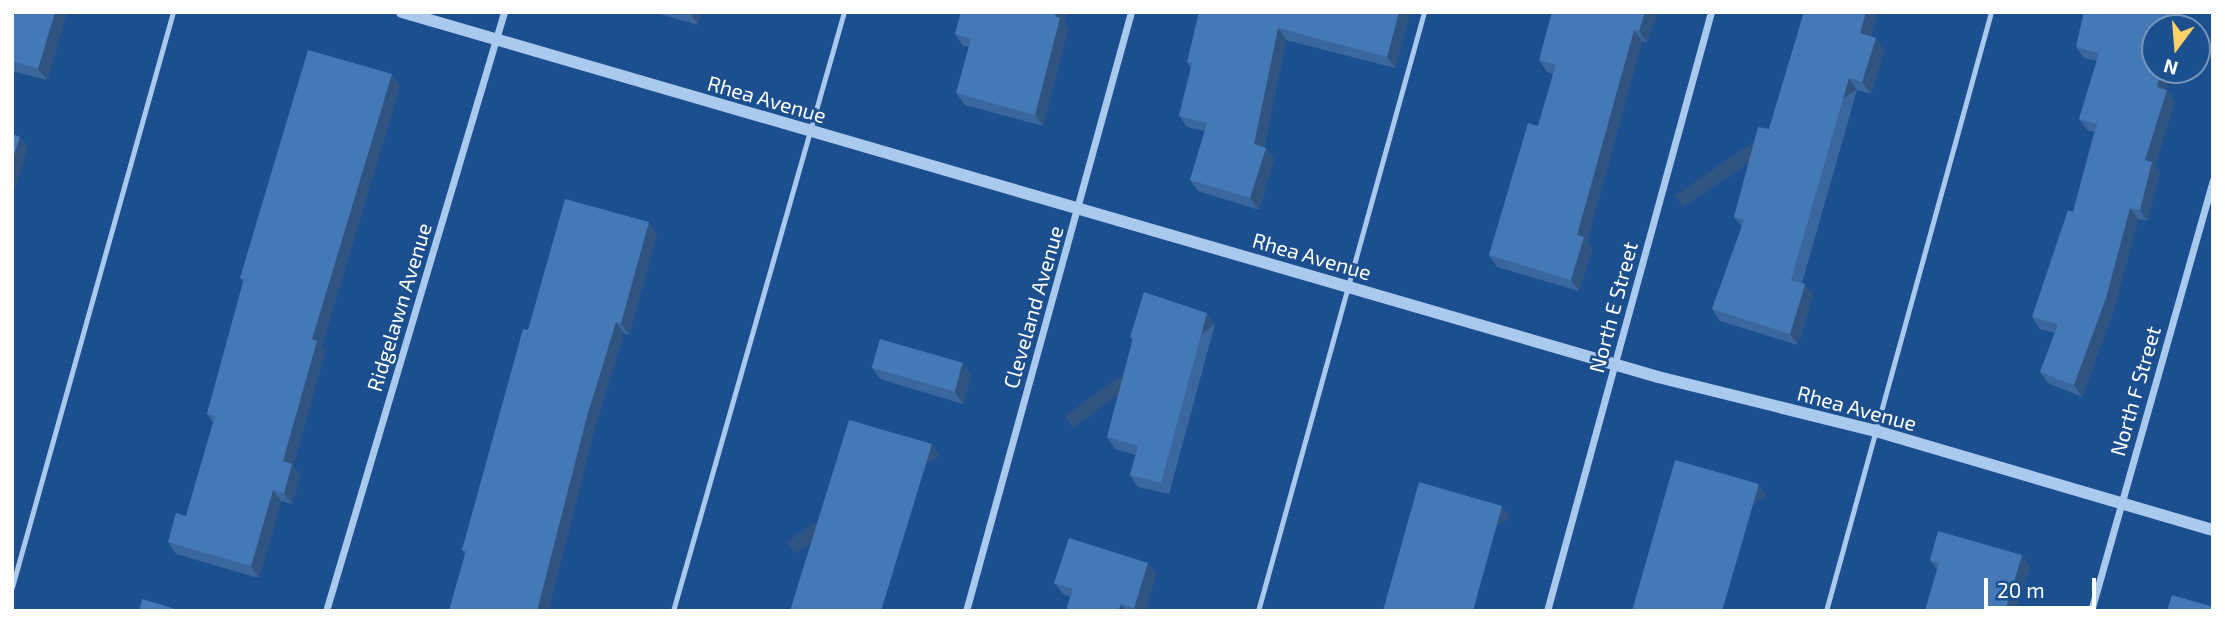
<!DOCTYPE html>
<html>
<head>
<meta charset="utf-8">
<style>
  body { margin:0 }
  #map { position:relative; width:2225px; height:623px; overflow:hidden; background:#1b4f8f; font-family:"Exo 2",sans-serif }
  div>[style] { position:absolute }
  .service>* { height:5px; margin:-2.5px; padding:0 2.5px; transform-origin:2.5px; border-radius:2.5px; background:#a9c9ee }
  .minor>* { height:7px; margin:-3.5px; padding:0 3.5px; transform-origin:3.5px; border-radius:3.5px; background:#a9c9ee }
  .tertiary>* { height:12px; margin:-6px; padding:0 6px; transform-origin:6px; border-radius:6px; background:#a9c9ee }
  .wall>* { inset:0; background:#3a679d }
  .shaded-wall>* { inset:0; background:#305480; transform-origin:0 0 }
  .building>* { inset:0; background:#4478b7; transform-origin:0 0 }
  span { translate:-50% -50%; white-space:nowrap; text-align:center; line-height:1.15; -webkit-text-stroke:5px #1b4f8f; paint-order:stroke }
  .street-label { font-size:21px; color:#fff }
  .frame { position:absolute; inset:0; border:14px solid #fff; pointer-events:none }
  .north { position:absolute; left:2141px; top:14px; width:70px; height:70px; box-sizing:border-box; background:#1b4f8f; border:2px solid #7695bc; border-radius:50%; rotate:196deg; font-size:19px; font-weight:700; line-height:28px; text-align:center; color:#fff }
  .north::after { content:''; display:block; margin:auto; width:24px; height:32px; background:#ffd166; clip-path:polygon(50% 0,100% 100%,50% 72%,0 100%) }
  .scale { position:absolute; left:1984px; top:578px; width:112px; height:32px; box-sizing:border-box; border:4px solid #fff; border-top:0; padding-left:9px; font-size:21px; line-height:24px; white-space:nowrap; color:#fff; -webkit-text-stroke:5px #1b4f8f; paint-order:stroke }
</style>
</head>
<body>
<div id="map">
  <div class="service">
    <i style="left:12px;top:587px;width:597px;rotate:-74.36deg"></i>
    <i style="left:673px;top:611px;width:623px;rotate:-74.07deg"></i>
    <i style="left:1258px;top:611px;width:622px;rotate:-74.51deg"></i>
    <i style="left:1826px;top:611px;width:621px;rotate:-74.6deg"></i>
  </div>
  <div class="minor">
    <i style="left:326px;top:611px;width:625px;rotate:-73.45deg"></i>
    <i style="left:966px;top:611px;width:621px;rotate:-74.6deg"></i>
    <i style="left:1547px;top:611px;width:621px;rotate:-74.69deg"></i>
    <i style="left:2091px;top:611px;width:448px;rotate:-74.2deg"></i>
  </div>
  <div class="tertiary">
    <i style="left:402px;top:12px;width:1308px;rotate:16.2deg"></i>
    <i style="left:1658px;top:377px;width:225px;rotate:13.9deg"></i>
    <i style="left:1876px;top:431px;width:351px;rotate:16.4deg"></i>
  </div>
  <div class="wall">
    <i style="clip-path:polygon(12px 12px,67px 12px,47px 80px,12px 71px)"></i>
    <i style="clip-path:polygon(653px 12px,701px 12px,698px 25px)"></i>
    <i style="clip-path:polygon(961px 12px,1067px 12px,1064px 24px,1068px 29px,1043px 126px,965px 105px,956px 93px,969px 47px,963px 46px,955px 34px)"></i>
    <i style="clip-path:polygon(1410px 12px,1395px 68px,1286px 40px,1264px 147px,1274px 159px,1259px 210px,1198px 191px,1190px 180px,1205px 131px,1187px 127px,1179px 116px,1191px 68px,1187px 62px,1211px 13px)"></i>
    <i style="clip-path:polygon(1657px 12px,1647px 43px,1642px 41px,1587px 241px,1592px 249px,1579px 291px,1497px 267px,1489px 255px,1538px 126px,1553px 74px,1547px 72px,1539px 60px)"></i>
    <i style="clip-path:polygon(1804px 12px,1878px 12px,1871px 36px,1884px 50px,1871px 94px,1857px 90px,1802px 283px,1805px 284px,1813px 296px,1798px 345px,1720px 321px,1712px 309px,1742px 227px,1734px 217px,1769px 129px)"></i>
    <i style="clip-path:polygon(2084px 12px,2166px 90px,2175px 102px,2155px 165px,2160px 173px,2147px 221px,2138px 219px,2114px 309px,2082px 397px,2048px 383px,2040px 372px,2055px 333px,2040px 329px,2032px 317px,2073px 212px,2094px 132px,2087px 130px,2079px 119px,2097px 61px,2084px 58px,2076px 47px)"></i>
    <i style="clip-path:polygon(400px 86px,321px 348px,325px 352px,293px 466px,300px 475px,292px 504px,281px 501px,259px 578px,176px 554px,168px 542px,186px 516px,213px 423px,207px 414px,243px 282px,240px 278px)"></i>
    <i style="clip-path:polygon(657px 234px,629px 335px,624px 333px,595px 427px,548px 611px,449px 611px,465px 554px,462px 550px,528px 330px)"></i>
    <i style="clip-path:polygon(1215px 324px,1169px 494px,1138px 487px,1130px 475px,1136px 455px,1115px 449px,1107px 437px,1133px 341px,1130px 337px)"></i>
    <i style="clip-path:polygon(872px 368px,971px 375px,963px 404px,880px 379px)"></i>
    <i style="clip-path:polygon(2022px 555px,2030px 567px,2016px 611px,1925px 611px,1937px 570px,1930px 560px)"></i>
    <i style="clip-path:polygon(1156px 574px,1145px 611px,1066px 611px,1070px 597px,1063px 594px,1054px 583px)"></i>
  </div>
  <div class="shaded-wall">
    <i style="clip-path:polygon(55px 12px,67px 12px,47px 80px,38px 69px)"></i>
    <i style="clip-path:polygon(690px 12px,701px 12px,698px 25px,690px 13px)"></i>
    <i style="clip-path:polygon(1056px 12px,1067px 12px,1064px 24px,1068px 29px,1043px 126px,1035px 115px)"></i>
    <i style="clip-path:polygon(1399px 12px,1410px 12px,1395px 68px,1387px 57px)"></i>
    <i style="clip-path:polygon(1645px 12px,1657px 12px,1647px 43px,1639px 31px)"></i>
    <i style="clip-path:polygon(1866px 12px,1878px 12px,1868px 44px,1860px 33px)"></i>
    <i style="clip-path:polygon(2175px 12px,2185px 12px,2181px 28px,2171px 28px)"></i>
    <i style="clip-path:polygon(1278px 28px,1286px 40px,1262px 155px,1254px 144px)"></i>
    <i style="clip-path:polygon(1634px 30px,1642px 41px,1587px 241px,1592px 249px,1579px 291px,1571px 280px,1577px 235px)"></i>
    <i style="clip-path:polygon(1876px 38px,1884px 50px,1871px 94px,1862px 82px)"></i>
    <i style="clip-path:polygon(2161px 70px,2171px 70px,2165px 96px,2167px 90px,2175px 102px,2155px 165px,2160px 173px,2147px 221px,2140px 210px,2145px 160px,2157px 87px)"></i>
    <i style="clip-path:polygon(392px 74px,400px 86px,321px 348px,325px 352px,293px 466px,300px 475px,292px 504px,284px 493px,283px 461px,312px 339px)"></i>
    <i style="left:1849px;top:78px;width:14px;height:210px;rotate:56deg"></i>
    <i style="clip-path:polygon(20px 137px,28px 148px,12px 198px,12px 161px)"></i>
    <i style="clip-path:polygon(1266px 148px,1274px 159px,1259px 210px,1250px 198px)"></i>
    <i style="clip-path:polygon(2130px 208px,2138px 219px,2114px 309px,2082px 397px,2074px 385px)"></i>
    <i style="clip-path:polygon(649px 222px,657px 234px,629px 335px,621px 323px)"></i>
    <i style="clip-path:polygon(1805px 284px,1813px 296px,1798px 345px,1790px 334px)"></i>
    <i style="left:1207px;top:313px;width:14px;height:176px;rotate:54deg"></i>
    <i style="clip-path:polygon(616px 322px,624px 333px,595px 427px,548px 611px,537px 611px,587px 416px)"></i>
    <i style="clip-path:polygon(963px 363px,971px 375px,963px 404px,955px 392px)"></i>
    <i style="left:932px;top:444px;width:14px;height:175px;rotate:56deg"></i>
    <i style="left:1759px;top:484px;width:14px;height:132px;rotate:56deg"></i>
    <i style="clip-path:polygon(273px 490px,281px 501px,259px 578px,251px 566px)"></i>
    <i style="left:1502px;top:506px;width:14px;height:109px;rotate:56deg"></i>
    <i style="clip-path:polygon(2022px 555px,2030px 567px,2016px 611px,2005px 611px)"></i>
    <i style="clip-path:polygon(1148px 563px,1156px 574px,1145px 611px,1136px 611px,1134px 608px)"></i>
    <i style="clip-path:polygon(1121px 604px,1126px 611px,1118px 611px)"></i>
  </div>
  <div class="building">
    <i style="clip-path:polygon(12px 12px,55px 12px,38px 69px,12px 61px)"></i>
    <i style="clip-path:polygon(961px 12px,1056px 12px,1055px 16px,1060px 18px,1035px 115px,956px 93px,971px 39px,955px 34px)"></i>
    <i style="clip-path:polygon(1199px 12px,1211px 13px,1399px 12px,1387px 57px,1278px 28px,1254px 144px,1266px 148px,1250px 198px,1190px 180px,1207px 123px,1179px 116px,1192px 63px,1187px 62px)"></i>
    <i style="clip-path:polygon(1552px 12px,1645px 12px,1639px 31px,1634px 30px,1577px 235px,1584px 237px,1571px 280px,1489px 255px,1528px 123px,1538px 126px,1556px 65px,1539px 60px)"></i>
    <i style="clip-path:polygon(1804px 12px,1866px 12px,1860px 33px,1876px 38px,1862px 82px,1849px 78px,1791px 280px,1805px 284px,1790px 334px,1712px 309px,1744px 220px,1734px 217px,1758px 127px,1769px 129px)"></i>
    <i style="clip-path:polygon(2084px 12px,2175px 12px,2171px 28px,2155px 28px,2155px 70px,2161px 70px,2157px 87px,2167px 90px,2145px 160px,2152px 162px,2140px 210px,2130px 208px,2106px 298px,2074px 385px,2040px 372px,2058px 324px,2032px 317px,2068px 210px,2073px 212px,2097px 124px,2079px 119px,2099px 53px,2076px 47px)"></i>
    <i style="clip-path:polygon(308px 50px,392px 74px,312px 339px,317px 341px,283px 461px,292px 464px,284px 493px,273px 490px,251px 566px,168px 542px,176px 513px,186px 516px,215px 416px,207px 414px,244px 279px,240px 278px)"></i>
    <i style="clip-path:polygon(12px 134px,20px 137px,12px 161px)"></i>
    <i style="clip-path:polygon(565px 199px,649px 222px,621px 323px,616px 322px,587px 416px,537px 611px,449px 611px,466px 551px,462px 550px,523px 329px,528px 330px)"></i>
    <i style="clip-path:polygon(1144px 292px,1207px 313px,1161px 483px,1130px 475px,1138px 446px,1107px 437px,1133px 338px,1130px 337px)"></i>
    <i style="left:880px;top:339px;width:86px;height:30px;rotate:16deg"></i>
    <i style="clip-path:polygon(849px 420px,932px 444px,881px 611px,790px 611px)"></i>
    <i style="clip-path:polygon(1675px 460px,1759px 484px,1722px 611px,1632px 611px)"></i>
    <i style="clip-path:polygon(1419px 482px,1502px 506px,1473px 611px,1383px 611px)"></i>
    <i style="clip-path:polygon(1938px 531px,2022px 555px,2005px 611px,1925px 611px,1939px 563px,1930px 560px)"></i>
    <i style="clip-path:polygon(1069px 538px,1148px 563px,1134px 608px,1121px 604px,1118px 611px,1066px 611px,1073px 589px,1054px 583px)"></i>
    <i style="clip-path:polygon(2172px 595px,2213px 607px,2213px 611px,2167px 611px)"></i>
    <i style="clip-path:polygon(142px 599px,182px 611px,139px 611px)"></i>
  </div>
  <div class="street-label">
    <span style="left:767px;top:99px;rotate:16deg">Rhea Avenue</span>
    <span style="left:1312px;top:256px;rotate:16deg">Rhea Avenue</span>
    <span style="left:399px;top:307px;rotate:-73deg">Ridgelawn Avenue</span>
    <span style="left:1033px;top:307px;rotate:-74deg">Cleveland Avenue</span>
    <span style="left:1613px;top:307px;rotate:-75deg">North E Street</span>
    <span style="left:2135px;top:391px;rotate:-74deg">North F Street</span>
    <span style="left:1857px;top:408px;rotate:15deg">Rhea Avenue</span>
  </div>
  <div class="frame"></div>
  <div class="north">N</div>
  <div class="scale">20 m</div>
</div>
</body>
</html>
